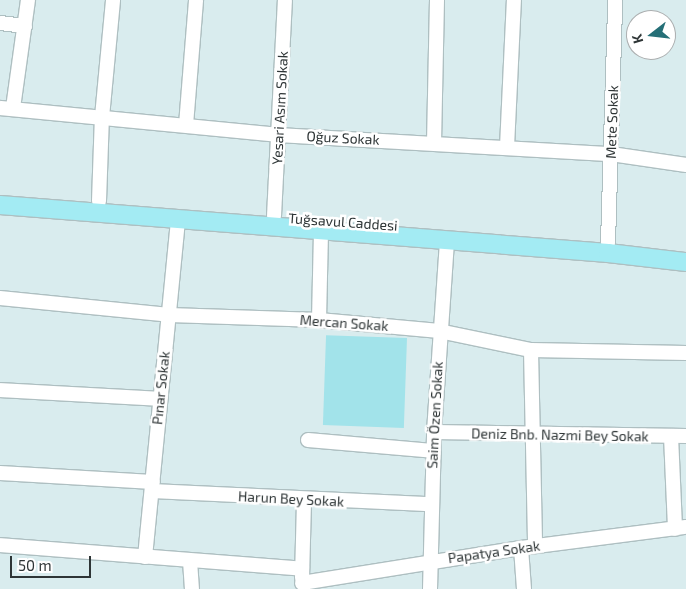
<!DOCTYPE html>
<html>
<head>
<meta charset="utf-8">
<style>
  body { margin:0 }
  #map { position:relative; width:686px; height:589px; overflow:hidden; background:#d9ecee; font-family:"Exo 2",sans-serif }
  div>[style] { position:absolute }
  .green>* { inset:0; background:#a2e3ea; transform-origin:0 0 }
  .roads { filter:drop-shadow(1px 0 #aebfc1) drop-shadow(-1px 0 #aebfc1) drop-shadow(0 1px #aebfc1) drop-shadow(0 -1px #aebfc1) }
  .minor>* { height:14px; margin:-7px; padding:0 7px; transform-origin:7px; border-radius:7px; background:#fff }
  .major>* { height:18px; margin:-9px; padding:0 9px; transform-origin:9px; border-radius:9px; background:#a3ebf3 }
  span { translate:-50% -50%; white-space:nowrap; text-align:center; line-height:1.15; -webkit-text-stroke:5px #fff; paint-order:stroke }
  .street-label { font-size:14px; color:#2e3536 }
  .north { position:absolute; left:626px; top:10px; width:50px; height:50px; box-sizing:border-box; background:#fff; border:1px solid #abaeaf; border-radius:50%; rotate:254deg; font-size:14px; font-weight:700; line-height:20px; text-align:center; color:#2e3536 }
  .north::after { content:''; display:block; margin:auto; width:18px; height:22px; background:#256f77; clip-path:polygon(50% 0,100% 100%,50% 72%,0 100%) }
  .scale { position:absolute; left:10px; top:556px; width:81px; height:22px; box-sizing:border-box; border:2px solid #2e3536; border-top:0; padding-left:6px; font-size:15px; line-height:18px; white-space:nowrap; color:#2e3536; -webkit-text-stroke:4px #fff; paint-order:stroke }
</style>
</head>
<body>
<div id="map">
  <div class="green">
    <i style="left:407px;top:338px;width:90px;height:81px;rotate:92deg"></i>
  </div>
  <div class="roads">
    <div class="minor">
      <i style="left:0;top:23px;width:25px;rotate:7deg"></i>
      <i style="left:0;top:108px;width:279px;rotate:5.5deg"></i>
      <i style="left:278px;top:135px;width:334px;rotate:3.3deg"></i>
      <i style="left:611px;top:154px;width:76px;rotate:8.3deg"></i>
      <i style="left:13px;top:108px;width:109px;rotate:-82.1deg"></i>
      <i style="left:186px;top:125px;width:125px;rotate:-85.4deg"></i>
      <i style="left:434px;top:143px;width:143px;rotate:-88.8deg"></i>
      <i style="left:507px;top:147px;width:147px;rotate:-87.3deg"></i>
      <i style="left:99px;top:201px;width:84px;rotate:-88deg"></i>
      <i style="left:102px;top:117px;width:118px;rotate:-84.6deg"></i>
      <i style="left:274px;top:216px;width:216px;rotate:-87.1deg"></i>
      <i style="left:608px;top:243px;width:243px;rotate:-88.3deg"></i>
      <i style="left:0;top:298px;width:170px;rotate:5.7deg"></i>
      <i style="left:169px;top:315px;width:150px;rotate:1.9deg"></i>
      <i style="left:319px;top:320px;width:121px;rotate:5.2deg"></i>
      <i style="left:439px;top:331px;width:94px;rotate:11.7deg"></i>
      <i style="left:531px;top:350px;width:155px;rotate:1.1deg"></i>
      <i style="left:319px;top:320px;width:89px;rotate:-88.7deg"></i>
      <i style="left:531px;top:350px;width:196px;rotate:88.8deg"></i>
      <i style="left:0;top:390px;width:160px;rotate:3.2deg"></i>
      <i style="left:434px;top:432px;width:252px;rotate:0.9deg"></i>
      <i style="left:671px;top:436px;width:93px;rotate:87.5deg"></i>
      <i style="left:308px;top:440px;width:125px;rotate:5deg"></i>
      <i style="left:0;top:473px;width:153px;rotate:3.4deg"></i>
      <i style="left:152px;top:491px;width:279px;rotate:2.7deg"></i>
      <i style="left:0;top:545px;width:303px;rotate:4.5deg"></i>
      <i style="left:521px;top:548px;width:41px;rotate:85.8deg"></i>
      <i style="left:145px;top:557px;width:340px;rotate:-84.4deg"></i>
      <i style="left:190px;top:561px;width:28px;rotate:86deg"></i>
      <i style="left:302px;top:578px;width:78px;rotate:-88.5deg"></i>
      <i style="left:302px;top:583px;width:222px;rotate:-9.1deg"></i>
      <i style="left:521px;top:548px;width:166px;rotate:-7.3deg"></i>
      <i style="left:430px;top:589px;width:157px;rotate:-88.5deg"></i>
      <i style="left:434px;top:432px;width:191px;rotate:-86.1deg"></i>
    </div>
    <div class="major">
      <i style="left:0;top:205px;width:610px;rotate:4.51deg"></i>
      <i style="left:608px;top:253px;width:79px;rotate:6.6deg"></i>
    </div>
  </div>
  <div class="street-label">
    <span style="left:280px;top:108px;rotate:-87deg">Yesari Asım Sokak</span>
    <span style="left:612px;top:122px;rotate:-88deg">Mete Sokak</span>
    <span style="left:343px;top:138px;rotate:3deg">Oğuz Sokak</span>
    <span style="left:343px;top:222px;rotate:4deg">Tuğsavul Caddesi</span>
    <span style="left:344px;top:323px;rotate:4deg">Mercan Sokak</span>
    <span style="left:161px;top:388px;rotate:-84deg">Pınar Sokak</span>
    <span style="left:435px;top:415px;rotate:-87deg">Saim Özen Sokak</span>
    <span style="left:560px;top:435px;rotate:1deg">Deniz Bnb. Nazmi Bey Sokak</span>
    <span style="left:291px;top:499px;rotate:3deg">Harun Bey Sokak</span>
    <span style="left:494px;top:552px;rotate:-8deg">Papatya Sokak</span>
  </div>
  <div class="north">K</div>
  <div class="scale">50 m</div>
</div>
</body>
</html>
